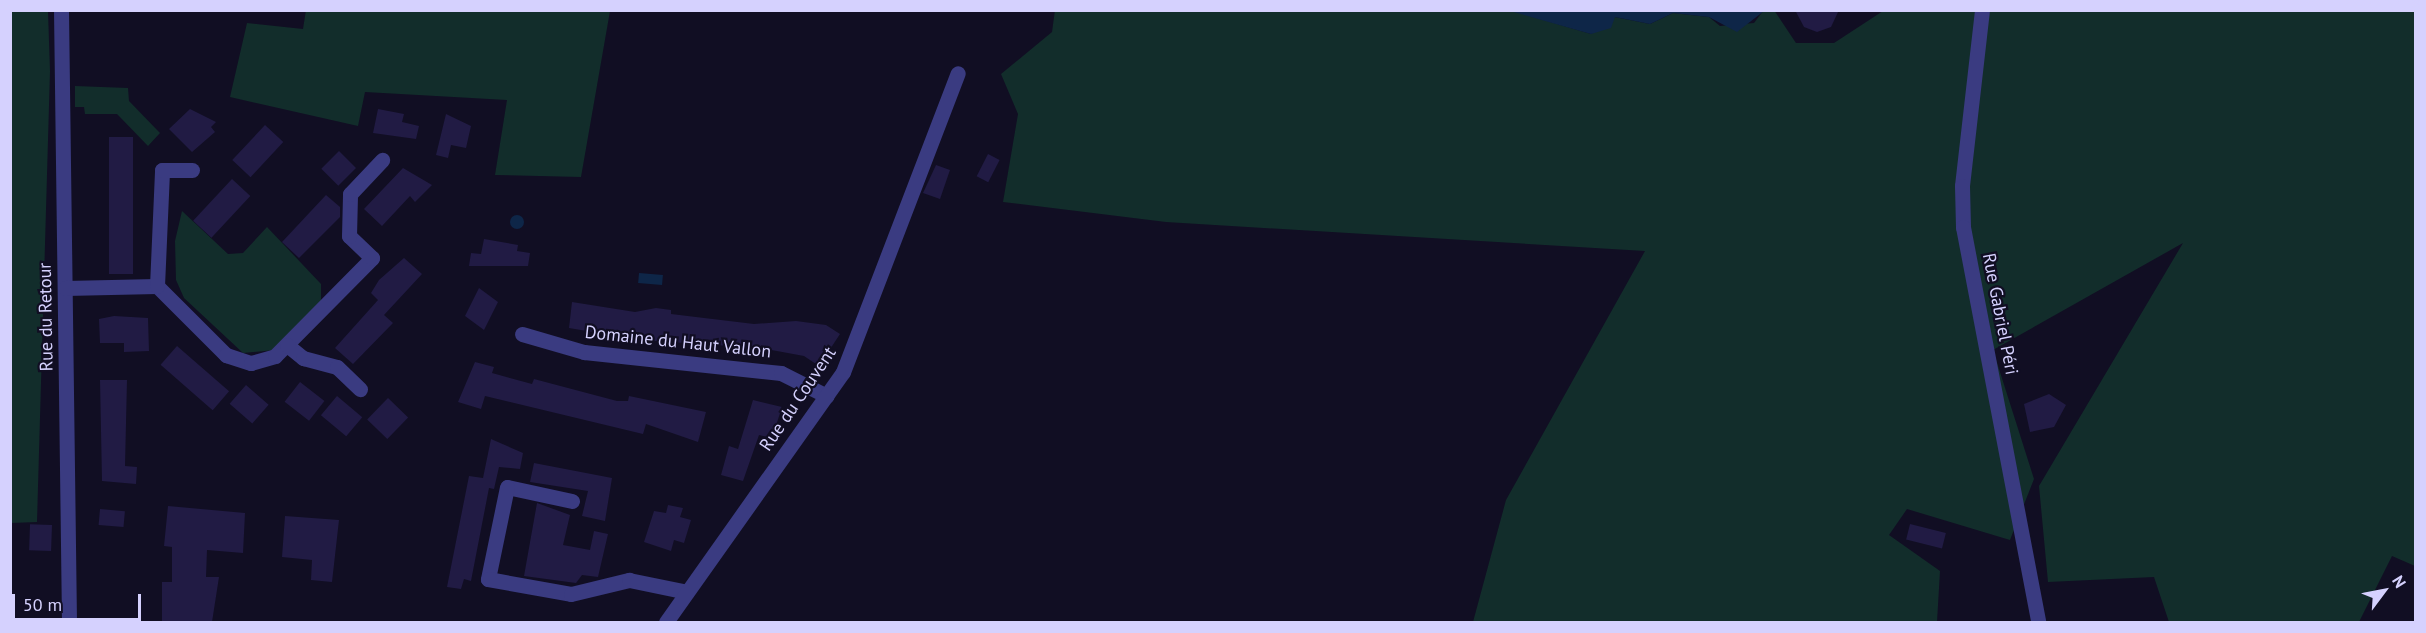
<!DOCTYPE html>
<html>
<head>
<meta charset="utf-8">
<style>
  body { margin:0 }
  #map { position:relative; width:2426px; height:633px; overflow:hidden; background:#110e23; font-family:"PT Sans",sans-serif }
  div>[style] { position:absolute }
  .green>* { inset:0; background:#122d2b }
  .water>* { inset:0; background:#0e2648; transform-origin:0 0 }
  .round { border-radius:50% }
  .building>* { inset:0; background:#211b44; transform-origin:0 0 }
  .minor>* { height:15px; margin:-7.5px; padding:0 7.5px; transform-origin:7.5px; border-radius:7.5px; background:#3a3b81 }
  span { translate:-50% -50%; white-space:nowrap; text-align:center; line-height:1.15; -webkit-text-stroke:4.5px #110e23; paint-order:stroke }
  .street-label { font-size:18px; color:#d5d1fe }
  .frame { position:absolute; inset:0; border:12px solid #d5d1fe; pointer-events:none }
  .north { position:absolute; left:2354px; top:561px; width:60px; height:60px; -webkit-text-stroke:4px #110e23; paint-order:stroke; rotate:58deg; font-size:16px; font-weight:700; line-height:24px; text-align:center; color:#d5d1fe }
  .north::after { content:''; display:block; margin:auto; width:21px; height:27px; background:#d5d1fe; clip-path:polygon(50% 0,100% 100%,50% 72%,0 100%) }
  .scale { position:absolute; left:12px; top:594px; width:129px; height:27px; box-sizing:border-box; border:3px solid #d5d1fe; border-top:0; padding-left:8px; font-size:18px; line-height:21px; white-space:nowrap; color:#d5d1fe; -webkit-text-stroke:4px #110e23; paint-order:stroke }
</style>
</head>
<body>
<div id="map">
  <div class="green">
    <i style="clip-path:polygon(306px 10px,610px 11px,581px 177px,495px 175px,507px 100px,365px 92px,358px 126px,230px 97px,247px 23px,303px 29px)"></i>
    <i style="clip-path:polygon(1055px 10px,1510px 10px,1591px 34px,1615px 17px,1650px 24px,1673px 13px,1709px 17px,1720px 26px,1754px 23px,1763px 11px,1774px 10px,1796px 43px,1834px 43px,1883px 11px,2415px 11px,2415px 566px,2392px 556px,2359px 622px,2169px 622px,2154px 577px,2048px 582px,2039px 486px,2183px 243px,1993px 350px,2034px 479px,2010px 540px,1907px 509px,1889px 535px,1940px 571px,1937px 622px,1473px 622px,1506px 500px,1645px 251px,1166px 222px,1003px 202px,1018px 114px,1001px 74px,1052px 32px)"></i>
    <i style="clip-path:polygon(10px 11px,48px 11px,50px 71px,37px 522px,11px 523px)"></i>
    <i style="clip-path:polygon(75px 86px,128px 88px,129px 101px,160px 133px,148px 146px,117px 114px,85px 114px,84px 107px,75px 107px)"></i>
    <i style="clip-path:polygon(182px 211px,228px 254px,243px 253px,267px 227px,321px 284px,321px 304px,275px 350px,243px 353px,184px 298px,176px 280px,175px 241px)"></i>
  </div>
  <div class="water">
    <i style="clip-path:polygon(1510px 11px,1764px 11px,1737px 32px,1709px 17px,1673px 13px,1650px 24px,1615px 17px,1611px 28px,1591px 34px)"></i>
    <i class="round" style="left:510px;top:215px;width:14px;height:14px"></i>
    <i style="left:639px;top:273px;width:24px;height:10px;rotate:5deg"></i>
  </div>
  <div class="building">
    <i style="clip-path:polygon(1795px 10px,1839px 10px,1831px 27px,1817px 32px,1804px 27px)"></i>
    <i style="clip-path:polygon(190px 109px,216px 122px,211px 127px,215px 132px,192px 152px,169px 129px)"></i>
    <i style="clip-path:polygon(378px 109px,404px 114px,402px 122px,419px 126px,416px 139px,373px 133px)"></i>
    <i style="clip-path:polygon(446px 114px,471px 126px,466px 148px,451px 145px,448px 158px,436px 155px)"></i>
    <i style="left:265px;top:125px;width:25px;height:48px;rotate:43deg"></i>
    <i style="left:109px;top:137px;width:24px;height:137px"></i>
    <i style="left:339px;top:151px;width:24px;height:25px;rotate:45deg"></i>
    <i style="left:988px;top:154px;width:13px;height:25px;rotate:27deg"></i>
    <i style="clip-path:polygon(936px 165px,950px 170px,940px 199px,923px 193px)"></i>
    <i style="clip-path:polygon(403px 168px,432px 185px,415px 202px,410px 196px,382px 226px,364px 209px)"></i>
    <i style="left:232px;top:179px;width:25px;height:57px;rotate:43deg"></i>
    <i style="clip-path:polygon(326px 195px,340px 207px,340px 217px,299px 258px,282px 242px)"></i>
    <i style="clip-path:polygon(484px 239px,518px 245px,517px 251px,530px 253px,528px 266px,469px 266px,471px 253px,481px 254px)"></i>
    <i style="clip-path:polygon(404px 258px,422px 274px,384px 315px,393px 323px,353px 364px,335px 348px,378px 300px,371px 293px,379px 280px)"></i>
    <i style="clip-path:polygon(479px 288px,498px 302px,484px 330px,465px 316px)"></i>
    <i style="clip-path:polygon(572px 302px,635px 312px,656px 308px,671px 310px,671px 314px,754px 324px,796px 321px,826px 325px,840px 334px,819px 366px,804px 356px,760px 348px,640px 340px,569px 328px)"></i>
    <i style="clip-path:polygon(114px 316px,148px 318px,149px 351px,124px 352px,124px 343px,100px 343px,99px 319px)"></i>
    <i style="left:177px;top:346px;width:69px;height:25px;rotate:41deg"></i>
    <i style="clip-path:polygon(475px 362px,494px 367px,492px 373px,532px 384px,534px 379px,617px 401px,628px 401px,629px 396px,706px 412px,698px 442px,646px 424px,643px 434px,485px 396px,481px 409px,458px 402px)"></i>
    <i style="clip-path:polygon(100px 380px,127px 380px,125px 466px,137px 467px,136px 484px,102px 481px)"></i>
    <i style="left:300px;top:382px;width:31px;height:25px;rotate:38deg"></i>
    <i style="left:246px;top:385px;width:30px;height:25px;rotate:41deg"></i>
    <i style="clip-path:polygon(2049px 394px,2066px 405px,2054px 427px,2030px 432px,2024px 404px)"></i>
    <i style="left:337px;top:396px;width:33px;height:25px;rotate:40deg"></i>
    <i style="left:388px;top:398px;width:28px;height:30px;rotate:44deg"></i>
    <i style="clip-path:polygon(753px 400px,782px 407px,772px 438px,759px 435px,743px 481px,721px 475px,729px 446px,738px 449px)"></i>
    <i style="clip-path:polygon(491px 439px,523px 453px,520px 469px,499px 467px,494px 489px,489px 488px,471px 581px,464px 579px,461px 589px,447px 587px,469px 476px,483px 478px)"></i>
    <i style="clip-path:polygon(534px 463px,612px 478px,605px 521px,582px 516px,588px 491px,530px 482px)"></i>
    <i style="clip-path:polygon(537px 503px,570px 515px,563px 545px,590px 550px,594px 531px,608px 534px,598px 577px,582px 575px,576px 583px,524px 576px)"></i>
    <i style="clip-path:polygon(668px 505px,683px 508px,680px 517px,691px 520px,684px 543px,674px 540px,671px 551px,644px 542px,654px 511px,666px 513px)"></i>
    <i style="clip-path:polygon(168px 506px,245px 513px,243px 553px,207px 550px,206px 577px,219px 577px,212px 622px,162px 622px,162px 582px,172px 582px,172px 547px,164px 546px)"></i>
    <i style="left:100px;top:509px;width:25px;height:16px;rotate:5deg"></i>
    <i style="clip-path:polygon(285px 516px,339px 520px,332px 582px,311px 580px,312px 560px,282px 557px)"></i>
    <i style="left:1910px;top:524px;width:37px;height:16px;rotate:14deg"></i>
    <i style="left:52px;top:525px;width:26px;height:22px;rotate:92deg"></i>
  </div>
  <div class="minor">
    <i style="left:61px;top:10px;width:612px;rotate:89.25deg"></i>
    <i style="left:1982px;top:10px;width:177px;rotate:96.5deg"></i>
    <i style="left:1962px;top:186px;width:41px;rotate:88.6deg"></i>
    <i style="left:1963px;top:227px;width:402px;rotate:79.2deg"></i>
    <i style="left:157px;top:286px;width:98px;rotate:45deg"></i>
    <i style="left:226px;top:355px;width:26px;rotate:18deg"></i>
    <i style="left:251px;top:363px;width:25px;rotate:-16deg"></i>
    <i style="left:275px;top:356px;width:138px;rotate:-45.3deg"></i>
    <i style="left:372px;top:258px;width:32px;rotate:-136deg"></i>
    <i style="left:349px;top:236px;width:42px;rotate:-88.6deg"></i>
    <i style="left:350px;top:194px;width:47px;rotate:-46.7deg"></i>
    <i style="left:65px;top:288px;width:92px;rotate:-1.2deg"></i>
    <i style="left:157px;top:286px;width:116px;rotate:-87.5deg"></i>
    <i style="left:162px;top:170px;width:30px"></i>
    <i style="left:522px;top:334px;width:65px;rotate:16.2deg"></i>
    <i style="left:584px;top:352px;width:198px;rotate:6.1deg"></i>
    <i style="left:781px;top:373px;width:51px;rotate:26.6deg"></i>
    <i style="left:287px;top:345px;width:21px;rotate:39deg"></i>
    <i style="left:303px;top:358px;width:35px;rotate:15deg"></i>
    <i style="left:337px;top:367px;width:32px;rotate:44deg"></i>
    <i style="left:572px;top:501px;width:66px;rotate:-167.8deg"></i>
    <i style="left:507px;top:487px;width:94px;rotate:101.7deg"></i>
    <i style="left:488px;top:579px;width:84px;rotate:10.2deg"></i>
    <i style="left:571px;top:594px;width:60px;rotate:-13.6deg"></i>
    <i style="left:629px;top:580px;width:59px;rotate:11.7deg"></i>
    <i style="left:666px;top:622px;width:306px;rotate:-54.7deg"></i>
    <i style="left:843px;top:372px;width:320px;rotate:-69deg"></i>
  </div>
  <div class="street-label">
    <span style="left:2000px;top:314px;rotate:79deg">Rue Gabriel Péri</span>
    <span style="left:46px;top:317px;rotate:-91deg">Rue du Retour</span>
    <span style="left:678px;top:342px;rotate:6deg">Domaine du Haut Vallon</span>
    <span style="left:798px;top:399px;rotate:-56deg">Rue du Couvent</span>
  </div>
  <div class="frame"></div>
  <div class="north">N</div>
  <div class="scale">50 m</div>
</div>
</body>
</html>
